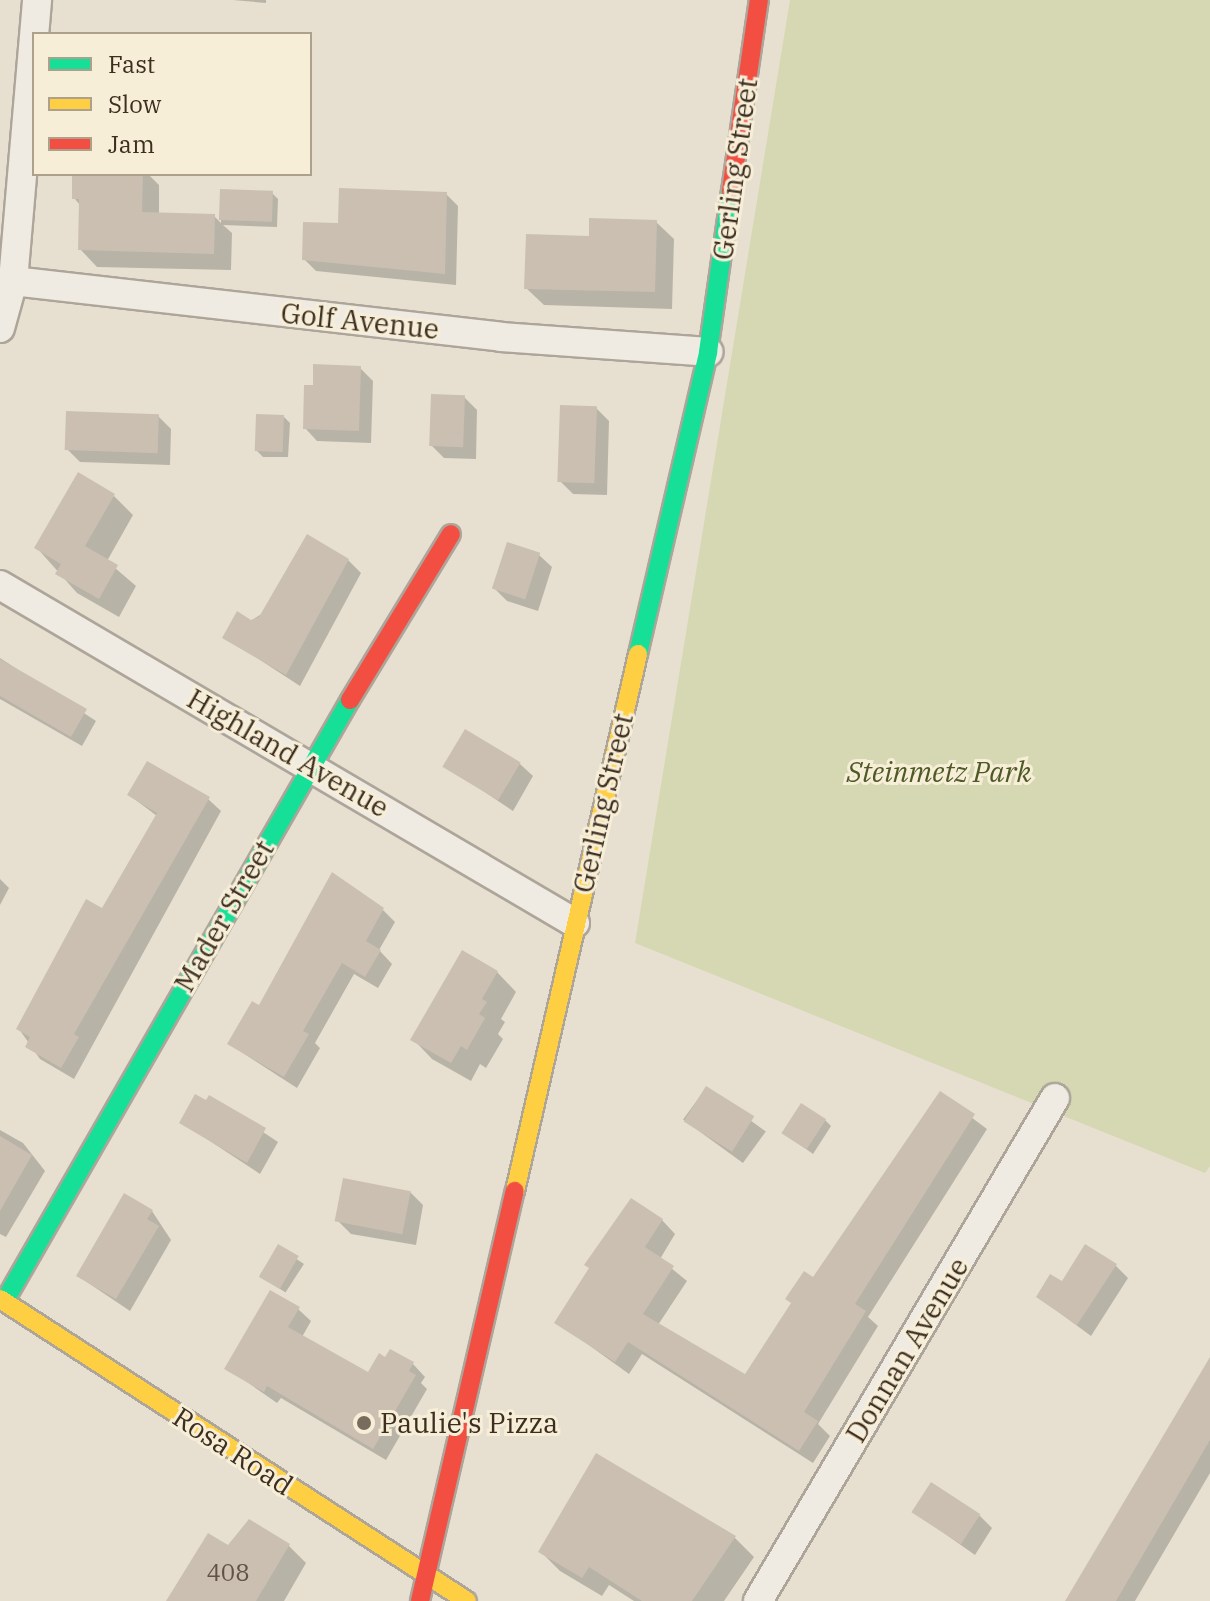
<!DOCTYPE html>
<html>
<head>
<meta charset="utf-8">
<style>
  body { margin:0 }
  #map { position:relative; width:1210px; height:1601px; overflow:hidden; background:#e7e0d1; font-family:"IBM Plex Serif",serif }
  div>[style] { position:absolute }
  .green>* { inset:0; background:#d6d7b3 }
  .shadow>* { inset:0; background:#0003; transform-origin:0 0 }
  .building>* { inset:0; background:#cbbfb2; transform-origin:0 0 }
  .roads { filter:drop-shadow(2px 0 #ada599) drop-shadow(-2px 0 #ada599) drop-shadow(0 2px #ada599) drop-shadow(0 -2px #ada599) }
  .street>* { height:28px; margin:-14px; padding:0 14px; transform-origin:14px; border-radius:14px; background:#efebe3 }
  .fast>* { height:18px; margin:-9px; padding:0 9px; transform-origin:9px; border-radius:9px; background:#16e098 }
  .slow>* { height:18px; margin:-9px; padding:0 9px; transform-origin:9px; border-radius:9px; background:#ffcf43 }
  .jam>* { height:18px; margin:-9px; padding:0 9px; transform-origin:9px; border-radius:9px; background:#f24e42 }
  .dots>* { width:22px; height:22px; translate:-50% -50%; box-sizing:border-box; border:4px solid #f7eed8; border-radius:50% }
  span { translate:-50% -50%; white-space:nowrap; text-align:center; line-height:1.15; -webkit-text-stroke:6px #f7eed8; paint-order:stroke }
  .number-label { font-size:24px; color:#605244 }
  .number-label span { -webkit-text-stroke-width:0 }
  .street-label { font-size:28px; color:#3d2e20 }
  .park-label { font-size:28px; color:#4d5a26; font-style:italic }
  .poi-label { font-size:28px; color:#3d2e20 }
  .left { translate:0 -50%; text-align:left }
  .legend { position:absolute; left:32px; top:32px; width:280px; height:144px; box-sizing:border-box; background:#f7eed8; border:2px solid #ada18e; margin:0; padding:10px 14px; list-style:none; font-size:24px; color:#3d2e20 }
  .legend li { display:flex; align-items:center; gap:16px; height:40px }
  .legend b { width:40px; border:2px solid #ada18e }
</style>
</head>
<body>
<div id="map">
  <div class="green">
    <i style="clip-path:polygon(790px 0,1210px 0,1210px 1166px,1205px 1173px,635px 943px)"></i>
  </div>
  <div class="shadow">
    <i style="clip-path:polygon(233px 0,266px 0,266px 3px)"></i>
    <i style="clip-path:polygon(74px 174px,148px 174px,159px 185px,159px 214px,214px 216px,221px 223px,222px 191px,272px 193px,278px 199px,277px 227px,223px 225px,232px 233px,231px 270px,97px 267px,80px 249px,81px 206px,74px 198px)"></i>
    <i style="clip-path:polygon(446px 194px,458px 206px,456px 285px,316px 271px,304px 259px,340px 225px)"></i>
    <i style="clip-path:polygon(656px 222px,674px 239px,672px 309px,544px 305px,526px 288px,591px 238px)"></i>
    <i style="clip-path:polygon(360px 368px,373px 381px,371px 443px,317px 441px,305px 428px,315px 387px)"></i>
    <i style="clip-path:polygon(464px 397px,477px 410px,476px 459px,444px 458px,431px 445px)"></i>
    <i style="clip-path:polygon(596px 408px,609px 421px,607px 495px,573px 494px,560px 481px)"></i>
    <i style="clip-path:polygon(158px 416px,171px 429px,170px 465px,80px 462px,67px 449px)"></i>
    <i style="clip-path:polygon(284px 417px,290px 423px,288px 457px,263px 457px,257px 451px)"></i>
    <i style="clip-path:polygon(114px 496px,133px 515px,107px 561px,136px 586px,119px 617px,77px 593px,37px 548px)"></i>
    <i style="clip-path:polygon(539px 555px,552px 567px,538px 611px,507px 601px,494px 588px)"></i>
    <i style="clip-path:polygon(348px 560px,361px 573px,300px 686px,225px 637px)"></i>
    <i style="clip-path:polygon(0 658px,96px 721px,82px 746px,0 699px)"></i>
    <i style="clip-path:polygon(520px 764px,533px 776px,513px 811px,446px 766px)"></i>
    <i style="clip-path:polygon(129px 795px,208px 799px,221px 811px,74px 1079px,40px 1059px,19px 1029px,103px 911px,157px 816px)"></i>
    <i style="clip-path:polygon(0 879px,9px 888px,0 905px)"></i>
    <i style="clip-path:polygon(383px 910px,395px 922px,379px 950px,392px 964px,378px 988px,354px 974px,315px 1043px,320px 1048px,297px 1088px,229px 1044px,260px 1008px)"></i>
    <i style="clip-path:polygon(497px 972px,516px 992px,501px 1019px,505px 1022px,498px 1034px,503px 1039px,486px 1068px,480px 1064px,471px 1081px,432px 1059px,413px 1039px)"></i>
    <i style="left:706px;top:1088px;width:74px;height:39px;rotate:36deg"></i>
    <i style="clip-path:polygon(940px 1094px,987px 1129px,868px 1317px,878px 1326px,818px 1424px,830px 1436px,813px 1463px,642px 1354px,629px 1374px,557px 1322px,662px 1220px,675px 1234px,660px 1259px,687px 1281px,658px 1325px,746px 1377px)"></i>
    <i style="clip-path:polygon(210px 1097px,278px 1142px,260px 1174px,181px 1122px)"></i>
    <i style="clip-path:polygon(825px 1120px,831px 1126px,813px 1154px,784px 1133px)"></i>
    <i style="clip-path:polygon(0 1130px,23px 1143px,45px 1171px,6px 1237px,0 1234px)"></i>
    <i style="clip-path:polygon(410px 1192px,423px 1205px,416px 1245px,351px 1234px,338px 1221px)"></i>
    <i style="clip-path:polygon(152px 1211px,171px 1240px,130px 1311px,78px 1276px)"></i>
    <i style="left:278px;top:1247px;width:31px;height:34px;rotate:33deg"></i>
    <i style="clip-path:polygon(1115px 1265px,1128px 1278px,1091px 1336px,1038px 1297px)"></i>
    <i style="clip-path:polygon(298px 1309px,311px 1321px,302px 1337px,369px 1375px,413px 1364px,425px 1377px,421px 1383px,427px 1389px,386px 1460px,281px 1398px,277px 1403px,227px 1368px)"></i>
    <i style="clip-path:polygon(1210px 1363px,1210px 1473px,1135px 1601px,1066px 1601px)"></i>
    <i style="clip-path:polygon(597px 1455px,735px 1538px,754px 1557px,724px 1601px,634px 1601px,609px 1585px,602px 1596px,560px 1571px,541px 1552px)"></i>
    <i style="clip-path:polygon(914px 1512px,980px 1516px,992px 1528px,975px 1555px)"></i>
    <i style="clip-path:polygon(289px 1546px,306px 1563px,284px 1601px,169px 1601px,228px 1548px)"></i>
  </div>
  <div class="building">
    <i style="clip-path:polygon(72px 174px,143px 174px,142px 212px,215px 214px,214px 254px,78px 250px,79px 199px,72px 199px)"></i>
    <i style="clip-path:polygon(339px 188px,447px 192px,445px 274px,302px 260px,303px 222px,338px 223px)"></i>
    <i style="left:220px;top:189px;width:53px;height:31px;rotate:2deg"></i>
    <i style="clip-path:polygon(589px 218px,657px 220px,655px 292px,524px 289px,526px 234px,589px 236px)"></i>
    <i style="clip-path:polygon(313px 364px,361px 366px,359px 431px,303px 429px,304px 385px,313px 385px)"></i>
    <i style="left:431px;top:394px;width:34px;height:52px;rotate:2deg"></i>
    <i style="left:560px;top:405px;width:37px;height:77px;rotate:2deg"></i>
    <i style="left:66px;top:411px;width:93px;height:39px;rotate:2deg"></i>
    <i style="left:256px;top:414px;width:28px;height:37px;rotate:2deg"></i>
    <i style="clip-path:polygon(78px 472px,115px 494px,85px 546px,118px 565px,99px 599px,55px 574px,61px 564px,34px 548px)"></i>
    <i style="clip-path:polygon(307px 534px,349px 559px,286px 675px,222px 638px,237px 611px,251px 620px,259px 617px)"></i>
    <i style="left:507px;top:542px;width:35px;height:49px;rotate:18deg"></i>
    <i style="clip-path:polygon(0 659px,87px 709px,71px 737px,0 696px)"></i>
    <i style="left:465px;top:729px;width:65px;height:44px;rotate:31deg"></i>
    <i style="clip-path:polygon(147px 761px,210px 797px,74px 1034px,79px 1037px,61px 1068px,25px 1047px,30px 1037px,16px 1029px,86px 899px,102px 908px,157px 813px,127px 795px)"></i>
    <i style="clip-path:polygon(332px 872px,384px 908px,366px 941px,381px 950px,365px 977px,342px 963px,303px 1031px,309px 1034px,284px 1077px,227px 1044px,252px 1001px,259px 1005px)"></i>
    <i style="clip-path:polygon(462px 950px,498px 971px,482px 999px,487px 1002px,479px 1014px,485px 1018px,467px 1050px,461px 1046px,451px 1063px,410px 1040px)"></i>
    <i style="left:706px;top:1086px;width:57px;height:42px;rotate:32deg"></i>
    <i style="clip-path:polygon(940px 1091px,975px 1114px,855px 1304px,866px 1311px,804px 1412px,818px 1421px,799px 1451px,628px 1342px,615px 1362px,554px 1323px,589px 1268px,584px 1265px,631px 1198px,663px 1219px,645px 1247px,674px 1266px,643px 1314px,745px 1374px,791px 1303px,785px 1299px,804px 1271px,813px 1277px)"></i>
    <i style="clip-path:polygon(195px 1094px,206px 1100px,209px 1095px,266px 1128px,247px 1163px,179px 1123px)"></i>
    <i style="left:801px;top:1103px;width:30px;height:36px;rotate:33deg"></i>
    <i style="clip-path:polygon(0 1136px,32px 1155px,0 1211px)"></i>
    <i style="left:343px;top:1178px;width:69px;height:44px;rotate:11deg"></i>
    <i style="clip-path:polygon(124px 1193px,153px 1210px,147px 1219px,159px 1226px,116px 1299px,76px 1276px)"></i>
    <i style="left:278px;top:1244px;width:24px;height:38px;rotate:30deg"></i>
    <i style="clip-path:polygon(1085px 1244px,1117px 1264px,1077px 1325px,1036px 1297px,1050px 1274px,1062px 1281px)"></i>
    <i style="clip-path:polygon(270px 1290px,300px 1307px,288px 1327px,368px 1372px,379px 1353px,385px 1357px,390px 1349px,414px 1362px,409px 1371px,416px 1375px,373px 1449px,267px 1386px,264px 1392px,224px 1369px)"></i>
    <i style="clip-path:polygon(1210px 1357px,1210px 1440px,1116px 1601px,1065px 1601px)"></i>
    <i style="clip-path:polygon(596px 1453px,736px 1536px,692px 1601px,642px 1601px,589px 1567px,582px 1578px,538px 1552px)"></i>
    <i style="left:931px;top:1482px;width:59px;height:36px;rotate:33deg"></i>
    <i style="clip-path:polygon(249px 1519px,290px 1544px,256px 1601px,166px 1601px,208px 1533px,228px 1545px)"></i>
  </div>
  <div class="roads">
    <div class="street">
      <i style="left:13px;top:281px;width:491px;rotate:6.5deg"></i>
      <i style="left:501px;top:337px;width:208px;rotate:4.1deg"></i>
      <i style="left:0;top:328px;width:49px;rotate:-74.5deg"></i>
      <i style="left:13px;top:281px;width:282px;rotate:-85.1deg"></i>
      <i style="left:0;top:585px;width:667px;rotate:30.45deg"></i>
      <i style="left:758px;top:1601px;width:584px;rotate:-59.44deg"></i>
    </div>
    <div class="fast">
      <i style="left:638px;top:654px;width:310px;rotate:-76.9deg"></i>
      <i style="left:708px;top:352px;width:163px;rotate:-81.9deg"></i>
      <i style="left:4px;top:1302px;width:694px;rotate:-60.11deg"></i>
    </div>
    <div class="slow">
      <i style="left:515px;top:1191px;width:551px;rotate:-77.1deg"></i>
      <i style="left:0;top:1299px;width:556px;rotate:32.89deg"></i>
    </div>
    <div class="jam">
      <i style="left:731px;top:191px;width:193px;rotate:-81.7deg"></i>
      <i style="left:350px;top:700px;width:194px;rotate:-58.7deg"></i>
      <i style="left:420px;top:1601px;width:421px;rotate:-77deg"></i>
    </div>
  </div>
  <div class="dots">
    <i style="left:364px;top:1423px;background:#786c5e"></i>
  </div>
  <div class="number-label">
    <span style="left:228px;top:1573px">408</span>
  </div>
  <div class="street-label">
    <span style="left:735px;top:169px;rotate:-82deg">Gerling Street</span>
    <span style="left:360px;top:321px;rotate:6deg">Golf Avenue</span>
    <span style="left:288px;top:753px;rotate:30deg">Highland Avenue</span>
    <span style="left:603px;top:803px;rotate:-77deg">Gerling Street</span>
    <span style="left:224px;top:916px;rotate:-60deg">Mader Street</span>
    <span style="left:907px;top:1350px;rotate:-59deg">Donnan Avenue</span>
    <span style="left:233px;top:1451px;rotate:33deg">Rosa Road</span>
  </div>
  <div class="park-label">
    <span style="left:939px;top:772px">Steinmetz Park</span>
  </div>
  <div class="poi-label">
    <span class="left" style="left:380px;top:1423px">Paulie's Pizza</span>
  </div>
  <ul class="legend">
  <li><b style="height:10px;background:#16e098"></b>Fast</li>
  <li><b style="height:10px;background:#ffcf43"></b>Slow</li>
  <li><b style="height:10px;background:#f24e42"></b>Jam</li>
  </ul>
</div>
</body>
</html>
